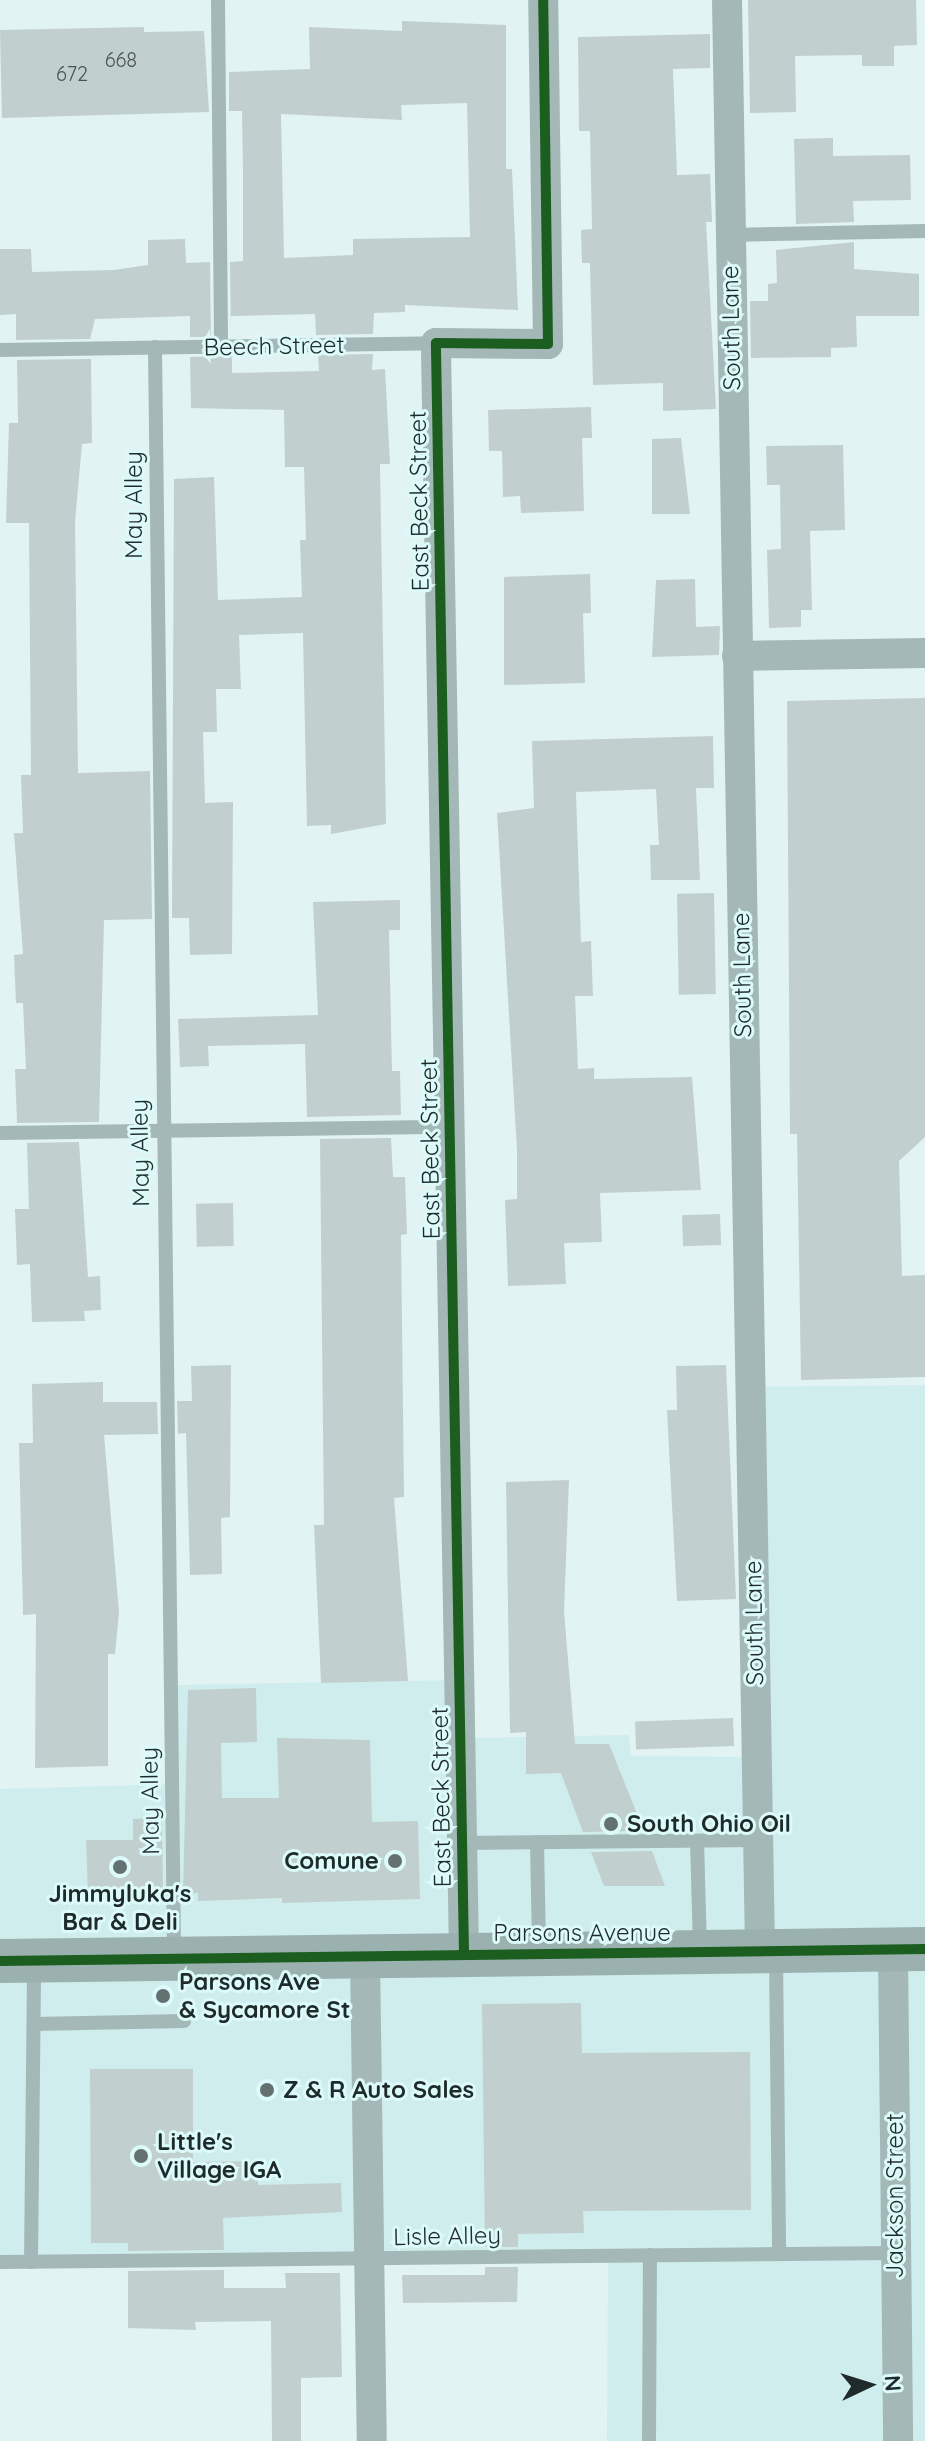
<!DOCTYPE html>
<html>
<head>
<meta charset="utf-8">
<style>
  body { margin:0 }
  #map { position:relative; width:925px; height:2441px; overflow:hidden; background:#e2f3f3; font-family:Quicksand,sans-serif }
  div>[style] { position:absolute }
  .built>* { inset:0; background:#cfedec }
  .building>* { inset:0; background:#c2cfcf; transform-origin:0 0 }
  .lane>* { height:14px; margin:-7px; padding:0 7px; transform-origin:7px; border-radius:7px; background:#a4b8b8 }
  .street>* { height:30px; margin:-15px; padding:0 15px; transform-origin:15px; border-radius:15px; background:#a4b8b8 }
  .primary>* { height:44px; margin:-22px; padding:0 22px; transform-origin:22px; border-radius:22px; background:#9bb1b0 }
  .cycleway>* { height:10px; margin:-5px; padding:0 5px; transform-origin:5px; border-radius:5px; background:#1b5e20 }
  .dots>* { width:22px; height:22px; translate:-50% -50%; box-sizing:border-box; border:4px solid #dbfaf9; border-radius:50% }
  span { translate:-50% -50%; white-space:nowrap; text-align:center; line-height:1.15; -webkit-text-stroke:6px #dbfaf9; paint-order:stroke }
  .number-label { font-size:20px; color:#485453 }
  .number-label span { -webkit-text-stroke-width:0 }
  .street-label { font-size:24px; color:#1f2b2a }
  .poi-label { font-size:24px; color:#1f2b2a; font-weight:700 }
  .left { translate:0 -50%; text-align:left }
  .right { translate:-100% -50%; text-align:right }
  .north { position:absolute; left:829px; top:2345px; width:80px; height:80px; -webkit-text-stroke:6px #dbfaf9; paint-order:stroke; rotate:86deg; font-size:22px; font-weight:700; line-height:32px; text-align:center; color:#1f2b2a }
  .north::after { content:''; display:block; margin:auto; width:28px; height:36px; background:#1f2b2a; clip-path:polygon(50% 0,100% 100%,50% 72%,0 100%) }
</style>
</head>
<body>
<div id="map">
  <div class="built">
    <i style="clip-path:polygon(925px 1385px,925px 2441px,607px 2441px,608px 2256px,0 2263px,0 1789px,176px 1784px,175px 1685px,462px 1680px,464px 1738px,629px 1735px,631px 1756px,753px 1757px,748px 1387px)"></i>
  </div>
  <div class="building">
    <i style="clip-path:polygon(748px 0,916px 0,917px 45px,894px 46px,894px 66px,862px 66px,862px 55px,795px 56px,796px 112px,750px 113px)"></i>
    <i style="clip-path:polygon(evenodd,402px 21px,506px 25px,506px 169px,512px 169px,518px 310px,405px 305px,405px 312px,374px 313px,373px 334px,316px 335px,315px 314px,231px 316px,231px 336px,230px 262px,243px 261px,243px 169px,242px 111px,229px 111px,229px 72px,310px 69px,309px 27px,402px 31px,402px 21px,467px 103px,470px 237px,353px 239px,353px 255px,284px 258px,281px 114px,402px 120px,401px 105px,467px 103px)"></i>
    <i style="clip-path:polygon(144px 27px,144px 32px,204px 31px,209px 112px,2px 118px,0 30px)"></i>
    <i style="clip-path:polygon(710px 34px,710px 68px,673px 69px,677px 175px,710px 174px,712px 222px,706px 222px,716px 409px,663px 411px,663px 383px,593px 385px,590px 263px,582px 263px,581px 230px,592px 229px,590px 131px,579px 131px,578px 37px)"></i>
    <i style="clip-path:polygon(833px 138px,833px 156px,910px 155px,911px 200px,853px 201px,854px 222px,796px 224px,794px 139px)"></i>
    <i style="clip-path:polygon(185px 239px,186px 263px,210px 262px,211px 337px,190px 337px,190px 316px,95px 319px,90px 339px,16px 340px,16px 314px,0 315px,0 249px,31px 249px,32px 272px,114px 270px,148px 265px,148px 240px)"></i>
    <i style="clip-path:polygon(854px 242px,854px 269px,919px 274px,919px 316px,856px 316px,857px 347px,831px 348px,831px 357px,751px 358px,750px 301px,768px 301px,768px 284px,777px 283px,776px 250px)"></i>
    <i style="clip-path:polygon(373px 354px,372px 370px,385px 369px,390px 464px,380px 464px,386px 824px,331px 834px,331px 825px,307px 826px,303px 633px,239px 635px,241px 689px,216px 689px,217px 732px,203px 732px,205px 803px,233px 802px,232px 954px,190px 955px,189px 918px,172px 918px,174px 479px,214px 477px,218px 600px,302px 597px,300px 540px,306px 540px,304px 467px,285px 467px,284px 410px,191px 408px,190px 357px,232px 356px,232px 373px,319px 371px,318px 355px)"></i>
    <i style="clip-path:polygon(91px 359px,92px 443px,82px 444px,75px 522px,78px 773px,150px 771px,152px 919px,104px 920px,99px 1122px,17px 1123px,15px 1069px,26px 1069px,23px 1003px,16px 1003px,14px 955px,23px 954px,14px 833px,23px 833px,21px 775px,31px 775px,29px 523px,6px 523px,9px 423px,18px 423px,17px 360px)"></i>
    <i style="clip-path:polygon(591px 407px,592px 438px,582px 438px,584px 511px,521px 513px,520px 496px,503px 497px,502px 451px,489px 451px,488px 410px)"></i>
    <i style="clip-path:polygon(681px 438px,690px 514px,652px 514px,652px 439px)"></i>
    <i style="clip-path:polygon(843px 445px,845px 530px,810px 531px,812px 610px,801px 610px,801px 627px,769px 628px,767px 550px,781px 549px,780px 485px,767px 485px,766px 446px)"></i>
    <i style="clip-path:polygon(590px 574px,591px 613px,583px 613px,585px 683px,504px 685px,504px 577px)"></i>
    <i style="clip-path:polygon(695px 579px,696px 627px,720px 626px,719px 655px,652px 657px,656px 580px)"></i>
    <i style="clip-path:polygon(925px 698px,925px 1137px,899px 1161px,902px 1276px,925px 1275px,925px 1377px,801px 1380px,797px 1134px,790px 1134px,787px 701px)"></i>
    <i style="clip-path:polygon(713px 736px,714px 788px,696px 788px,700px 880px,651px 880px,650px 845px,659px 845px,656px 789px,576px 792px,581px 942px,591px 941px,593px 996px,575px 996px,578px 1069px,594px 1068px,594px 1079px,692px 1077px,701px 1190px,600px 1193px,602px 1242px,564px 1243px,566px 1284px,508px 1286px,505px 1200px,517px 1199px,517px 1150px,497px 813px,534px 808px,532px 741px)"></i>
    <i style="left:714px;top:893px;width:101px;height:37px;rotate:89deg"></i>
    <i style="clip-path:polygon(400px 900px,400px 930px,389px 930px,392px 1071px,400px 1071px,401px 1115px,307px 1117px,305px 1044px,208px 1046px,209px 1066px,180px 1067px,178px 1019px,318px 1015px,313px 902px)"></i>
    <i style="clip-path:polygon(391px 1138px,393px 1177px,405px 1177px,407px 1234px,401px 1235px,404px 1497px,394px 1498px,408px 1681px,321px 1683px,314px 1525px,324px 1525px,320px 1139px)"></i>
    <i style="clip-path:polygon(79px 1142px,88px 1277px,100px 1276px,101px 1310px,84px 1311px,85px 1321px,32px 1322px,30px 1264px,17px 1265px,15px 1209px,29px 1209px,27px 1143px)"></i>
    <i style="left:233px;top:1203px;width:43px;height:37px;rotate:89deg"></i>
    <i style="left:720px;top:1214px;width:31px;height:38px;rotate:88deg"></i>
    <i style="clip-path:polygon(231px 1365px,230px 1517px,221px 1518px,222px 1574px,190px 1575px,186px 1433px,178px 1434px,177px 1401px,192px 1401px,191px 1366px)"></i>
    <i style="clip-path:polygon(726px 1365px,736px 1599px,677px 1601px,667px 1410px,677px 1410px,676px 1366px)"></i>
    <i style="clip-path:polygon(103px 1382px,103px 1402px,157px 1402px,158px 1434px,104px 1435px,119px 1612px,115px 1654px,108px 1654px,108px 1766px,35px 1768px,36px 1614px,23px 1615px,19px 1443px,33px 1443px,32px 1384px)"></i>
    <i style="clip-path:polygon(569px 1480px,564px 1611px,575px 1744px,609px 1744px,644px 1831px,583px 1832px,561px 1773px,526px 1774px,526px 1732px,510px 1733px,506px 1482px)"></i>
    <i style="clip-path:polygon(256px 1688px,257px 1742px,221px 1743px,222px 1798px,279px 1798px,277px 1738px,370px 1740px,372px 1822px,418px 1821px,420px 1899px,282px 1903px,282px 1898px,198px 1901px,198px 1893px,183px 1894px,188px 1690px)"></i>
    <i style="left:733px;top:1718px;width:28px;height:98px;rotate:88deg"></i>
    <i style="clip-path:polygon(162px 1818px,163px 1894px,88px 1896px,86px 1840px,133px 1840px,133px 1819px)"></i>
    <i style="clip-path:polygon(652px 1851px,665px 1886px,604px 1886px,591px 1852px)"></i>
    <i style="clip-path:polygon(581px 2003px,582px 2053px,750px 2052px,751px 2210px,583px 2211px,584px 2233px,518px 2234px,518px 2247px,485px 2247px,482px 2004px)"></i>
    <i style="clip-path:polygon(90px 2069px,193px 2069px,193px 2162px,257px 2161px,258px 2185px,341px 2183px,342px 2212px,223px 2218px,224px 2250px,128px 2251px,128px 2243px,91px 2243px)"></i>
    <i style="clip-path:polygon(485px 2267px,518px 2267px,517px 2302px,403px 2303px,402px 2275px,485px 2275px)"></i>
    <i style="clip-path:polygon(224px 2270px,224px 2288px,286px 2288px,285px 2273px,340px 2273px,342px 2377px,301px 2378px,301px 2441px,272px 2441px,271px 2321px,195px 2322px,196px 2330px,128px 2328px,128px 2271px)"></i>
  </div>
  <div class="lane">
    <i style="left:218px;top:0;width:347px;rotate:89.5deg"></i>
    <i style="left:731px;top:235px;width:194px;rotate:-1.2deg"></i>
    <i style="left:155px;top:347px;width:1608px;rotate:89.32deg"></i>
    <i style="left:0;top:350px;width:436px;rotate:-0.9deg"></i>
    <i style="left:0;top:1133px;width:449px;rotate:-0.8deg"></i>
    <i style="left:697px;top:1841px;width:107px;rotate:88.4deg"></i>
    <i style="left:537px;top:1842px;width:108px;rotate:88.9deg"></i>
    <i style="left:462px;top:1843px;width:296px;rotate:-0.6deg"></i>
    <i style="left:776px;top:1954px;width:300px;rotate:89.4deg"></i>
    <i style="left:34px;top:2024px;width:150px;rotate:-1.1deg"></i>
    <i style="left:0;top:2262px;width:895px;rotate:-0.58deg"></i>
    <i style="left:31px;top:2262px;width:297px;rotate:-89.4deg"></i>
    <i style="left:649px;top:2441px;width:186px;rotate:-89.7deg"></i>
  </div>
  <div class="street">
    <i style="left:727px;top:0;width:1951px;rotate:89.03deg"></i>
    <i style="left:737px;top:656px;width:188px;rotate:-0.9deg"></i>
    <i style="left:893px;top:1950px;width:491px;rotate:89.4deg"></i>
    <i style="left:464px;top:1953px;width:1610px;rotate:-91deg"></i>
    <i style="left:436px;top:343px;width:112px;rotate:0.5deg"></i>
    <i style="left:548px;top:344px;width:344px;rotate:-90.8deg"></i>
    <i style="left:365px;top:1956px;width:485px;rotate:89.2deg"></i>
  </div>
  <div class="primary">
    <i style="left:0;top:1961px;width:925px;rotate:-0.74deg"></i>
  </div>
  <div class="cycleway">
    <i style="left:464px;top:1953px;width:1610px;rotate:-91deg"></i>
    <i style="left:436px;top:343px;width:112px;rotate:0.5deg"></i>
    <i style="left:548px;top:344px;width:344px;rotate:-90.8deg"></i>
    <i style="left:0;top:1961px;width:925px;rotate:-0.74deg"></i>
  </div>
  <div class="dots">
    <i style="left:611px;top:1824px;background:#637170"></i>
    <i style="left:395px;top:1861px;background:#637170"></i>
    <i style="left:120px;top:1867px;background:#637170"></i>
    <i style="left:163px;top:1996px;background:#637170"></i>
    <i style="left:267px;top:2090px;background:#637170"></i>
    <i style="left:141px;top:2156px;background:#637170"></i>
  </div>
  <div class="number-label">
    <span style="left:121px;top:59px">668</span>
    <span style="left:72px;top:73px">672</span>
  </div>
  <div class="street-label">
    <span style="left:731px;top:328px;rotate:-91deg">South Lane</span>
    <span style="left:274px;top:346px;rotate:-1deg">Beech Street</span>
    <span style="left:419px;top:501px;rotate:-91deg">East Beck Street</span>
    <span style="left:134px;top:505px;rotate:-90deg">May Alley</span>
    <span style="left:742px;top:975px;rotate:-91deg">South Lane</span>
    <span style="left:430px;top:1149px;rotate:-91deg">East Beck Street</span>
    <span style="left:140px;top:1153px;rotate:-91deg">May Alley</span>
    <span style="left:754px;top:1623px;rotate:-91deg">South Lane</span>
    <span style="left:441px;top:1797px;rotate:-91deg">East Beck Street</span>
    <span style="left:150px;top:1801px;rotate:-91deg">May Alley</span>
    <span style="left:582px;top:1933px">Parsons Avenue</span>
    <span style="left:895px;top:2196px;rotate:-90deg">Jackson Street</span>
    <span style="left:447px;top:2236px;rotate:-1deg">Lisle Alley</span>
  </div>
  <div class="poi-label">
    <span class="left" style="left:627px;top:1824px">South Ohio Oil</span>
    <span class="right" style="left:379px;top:1861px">Comune</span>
    <span style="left:120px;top:1908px">Jimmyluka's<br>Bar &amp; Deli</span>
    <span class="left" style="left:179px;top:1996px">Parsons Ave<br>&amp; Sycamore St</span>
    <span class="left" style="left:283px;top:2090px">Z &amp; R Auto Sales</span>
    <span class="left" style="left:157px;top:2156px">Little's<br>Village IGA</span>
  </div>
  <div class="north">N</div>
</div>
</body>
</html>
